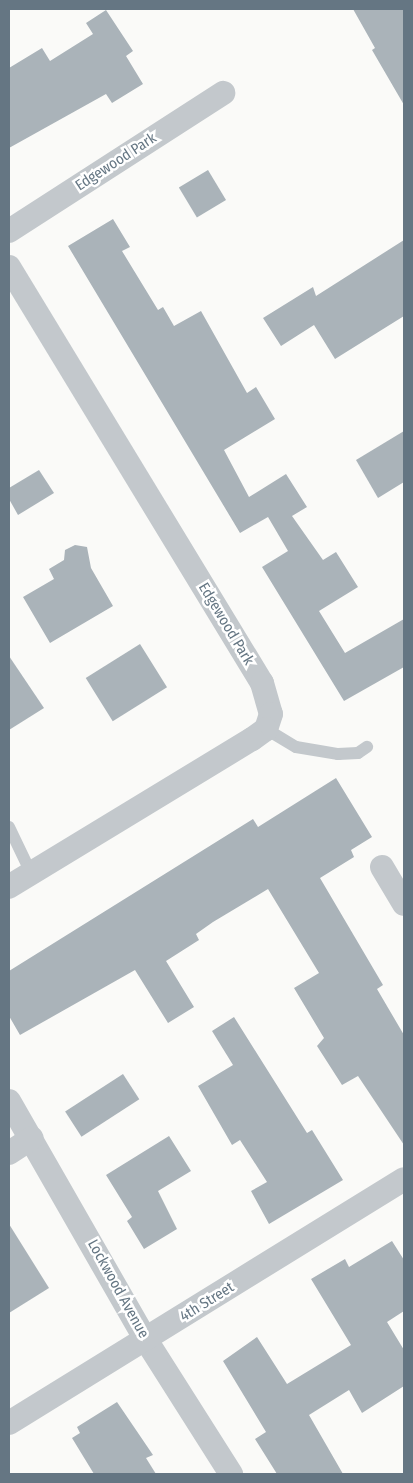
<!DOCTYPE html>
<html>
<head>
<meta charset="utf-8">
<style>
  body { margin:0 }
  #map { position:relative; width:413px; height:1483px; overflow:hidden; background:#fafaf8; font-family:"Fira Sans Condensed",sans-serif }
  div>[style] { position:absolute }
  .building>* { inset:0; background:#aab3b9; transform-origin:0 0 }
  .lane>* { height:12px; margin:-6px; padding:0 6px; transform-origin:6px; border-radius:6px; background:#c3c8cc }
  .street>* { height:24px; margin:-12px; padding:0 12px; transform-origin:12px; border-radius:12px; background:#c3c8cc }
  span { translate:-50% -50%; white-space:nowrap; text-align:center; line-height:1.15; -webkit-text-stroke:5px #fff; paint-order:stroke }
  .street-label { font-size:15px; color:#657683 }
  .frame { position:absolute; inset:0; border:10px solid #657683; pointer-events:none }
</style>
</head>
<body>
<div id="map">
  <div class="building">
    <i style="clip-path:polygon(353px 9px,404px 9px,404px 105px,372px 50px,375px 48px)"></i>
    <i style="clip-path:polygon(106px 10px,133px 51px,126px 56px,143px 84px,112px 103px,106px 94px,9px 148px,9px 68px,42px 48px,50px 61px,93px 34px,86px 23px)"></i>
    <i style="left:208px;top:170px;width:35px;height:34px;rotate:59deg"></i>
    <i style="clip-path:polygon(113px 219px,130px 247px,122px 251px,158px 310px,163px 307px,174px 326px,201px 311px,247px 393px,256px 387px,275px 419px,224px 450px,249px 497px,286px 474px,307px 507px,292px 516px,323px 560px,336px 552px,358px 587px,319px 611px,345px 653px,404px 619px,404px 667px,344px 701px,262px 567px,288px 551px,268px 517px,240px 533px,68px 246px)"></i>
    <i style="clip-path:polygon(404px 240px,404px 316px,335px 359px,314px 325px,281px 346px,263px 318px,313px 287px,316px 296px)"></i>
    <i style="clip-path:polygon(404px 431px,404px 482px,378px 498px,356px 460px)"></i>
    <i style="clip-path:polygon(39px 470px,54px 493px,18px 515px,9px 499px,9px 488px)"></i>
    <i style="clip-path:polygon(75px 545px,87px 547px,91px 568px,113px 606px,50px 643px,23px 597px,54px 579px,49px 569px,64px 560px,65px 550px)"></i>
    <i style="left:140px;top:644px;width:51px;height:64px;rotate:58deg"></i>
    <i style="clip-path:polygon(9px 656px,44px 708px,9px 730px)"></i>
    <i style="clip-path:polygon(336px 778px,372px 837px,351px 850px,354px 857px,320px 878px,383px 985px,377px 989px,404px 1035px,404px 1145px,358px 1076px,342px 1085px,317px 1046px,324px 1038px,294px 988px,319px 973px,268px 889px,213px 922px,196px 934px,199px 940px,166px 961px,194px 1007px,168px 1023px,135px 970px,20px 1035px,9px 1016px,9px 971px,253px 819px,258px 827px)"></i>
    <i style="clip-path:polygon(234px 1017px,307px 1133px,312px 1130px,343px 1180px,269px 1224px,251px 1191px,267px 1182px,240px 1140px,232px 1145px,198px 1086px,233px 1065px,212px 1031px)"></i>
    <i style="left:123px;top:1074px;width:30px;height:69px;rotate:57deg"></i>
    <i style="clip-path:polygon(169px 1136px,191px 1171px,158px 1191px,177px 1229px,144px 1249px,127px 1221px,132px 1217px,106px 1175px)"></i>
    <i style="clip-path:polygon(9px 1224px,49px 1288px,9px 1313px)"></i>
    <i style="clip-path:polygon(392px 1241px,404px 1260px,404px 1311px,387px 1322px,404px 1350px,404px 1386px,362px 1413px,349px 1390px,309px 1415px,343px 1474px,277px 1474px,255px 1439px,266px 1432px,223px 1361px,257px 1337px,287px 1384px,351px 1345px,311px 1279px,345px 1259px,349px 1267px)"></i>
    <i style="clip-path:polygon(117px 1402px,153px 1455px,146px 1458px,156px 1474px,94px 1474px,72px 1438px,80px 1433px,77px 1427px)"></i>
  </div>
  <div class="lane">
    <i style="left:266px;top:729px;width:35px;rotate:31deg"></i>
    <i style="left:296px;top:747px;width:43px;rotate:9.5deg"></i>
    <i style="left:338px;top:754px;width:20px;rotate:-3deg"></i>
    <i style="left:358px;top:753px;width:11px;rotate:-34deg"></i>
    <i style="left:9px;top:827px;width:51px;rotate:64.4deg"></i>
  </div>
  <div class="street">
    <i style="left:9px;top:231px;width:255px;rotate:-32.8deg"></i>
    <i style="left:9px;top:267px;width:487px;rotate:58.7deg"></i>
    <i style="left:262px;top:683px;width:32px;rotate:74deg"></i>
    <i style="left:271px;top:714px;width:16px;rotate:108deg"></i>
    <i style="left:266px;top:729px;width:17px;rotate:144deg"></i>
    <i style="left:252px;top:739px;width:285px;rotate:148.7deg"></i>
    <i style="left:382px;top:867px;width:43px;rotate:59.3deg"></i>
    <i style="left:9px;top:1101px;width:275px;rotate:60.2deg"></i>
    <i style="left:146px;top:1340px;width:159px;rotate:57.6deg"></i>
    <i style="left:9px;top:1153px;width:27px;rotate:-33deg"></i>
    <i style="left:9px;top:1423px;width:464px;rotate:-31.7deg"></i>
  </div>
  <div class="street-label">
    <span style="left:116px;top:162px;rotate:-33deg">Edgewood Park</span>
    <span style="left:226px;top:624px;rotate:59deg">Edgewood Park</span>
    <span style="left:118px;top:1289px;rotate:61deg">Lockwood Avenue</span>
    <span style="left:207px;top:1302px;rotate:-32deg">4th Street</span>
  </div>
  <div class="frame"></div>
</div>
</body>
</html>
